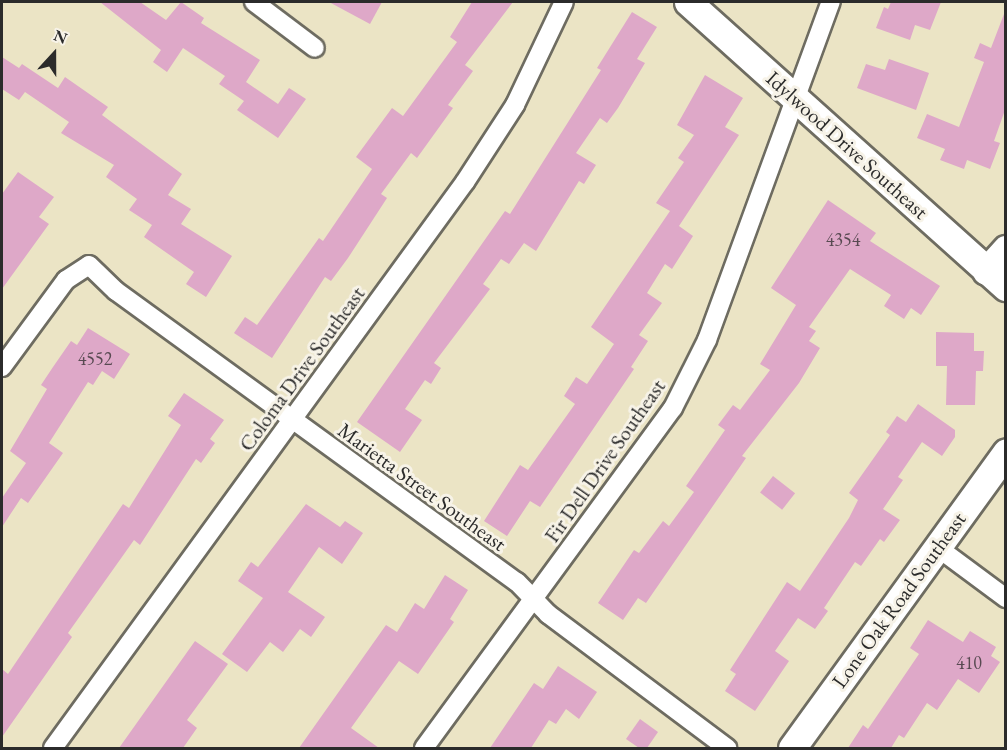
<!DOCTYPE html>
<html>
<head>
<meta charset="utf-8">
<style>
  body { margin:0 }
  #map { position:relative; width:1007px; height:750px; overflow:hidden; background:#ebe4c5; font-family:"EB Garamond",serif }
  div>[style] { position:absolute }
  .building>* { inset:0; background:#dea8c8; transform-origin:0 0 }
  .roads { filter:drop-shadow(2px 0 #6e6c61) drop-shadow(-2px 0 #6e6c61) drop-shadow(0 2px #6e6c61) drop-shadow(0 -2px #6e6c61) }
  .street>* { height:18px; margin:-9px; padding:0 9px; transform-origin:9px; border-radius:9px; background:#fff }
  .secondary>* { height:27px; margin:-13.5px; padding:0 13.5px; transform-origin:13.5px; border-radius:13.5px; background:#fff }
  span { translate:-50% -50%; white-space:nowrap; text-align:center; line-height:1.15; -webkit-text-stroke:6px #f7f3e8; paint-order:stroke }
  .number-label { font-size:18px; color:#584a52 }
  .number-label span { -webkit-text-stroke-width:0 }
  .street-label { font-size:21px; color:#2b2b2b }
  .frame { position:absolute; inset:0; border:3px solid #2b2b2b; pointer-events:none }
  .north { position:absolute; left:24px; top:24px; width:60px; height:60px; -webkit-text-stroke:4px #f7f3e8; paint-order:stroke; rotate:21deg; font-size:16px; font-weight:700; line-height:24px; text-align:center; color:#2b2b2b }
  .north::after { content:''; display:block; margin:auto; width:21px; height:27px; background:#2b2b2b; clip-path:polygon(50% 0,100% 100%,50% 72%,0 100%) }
</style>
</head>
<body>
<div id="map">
  <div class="building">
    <i style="clip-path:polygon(100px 2px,140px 2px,166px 20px,181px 2px,204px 18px,201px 23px,260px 60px,246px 82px,278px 104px,289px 88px,306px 99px,278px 138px,237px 110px,244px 101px,219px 84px,225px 76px,183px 48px,167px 72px,153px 62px,161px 50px)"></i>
    <i style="clip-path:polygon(329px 2px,382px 2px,370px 24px)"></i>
    <i style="clip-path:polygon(472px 2px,513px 2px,465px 65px,473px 71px,448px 105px,453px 108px,417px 158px,411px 153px,381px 194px,387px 198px,348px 258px,331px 281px,325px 277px,272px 358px,234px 333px,245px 317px,257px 325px,319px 238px,323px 241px,372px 169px,356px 157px,392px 108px,403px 116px,457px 42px,450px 37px)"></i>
    <i style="clip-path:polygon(891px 2px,941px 2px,930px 30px,915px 25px,910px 40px,876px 28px,884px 7px,888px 9px)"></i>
    <i style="clip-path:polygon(632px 12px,657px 27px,637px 59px,645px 63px,618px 108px,607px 123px,600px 118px,576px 153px,596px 165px,584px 184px,579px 181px,536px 251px,524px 243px,509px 264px,501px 259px,483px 284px,490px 289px,434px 363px,441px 368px,431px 384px,425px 380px,405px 409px,422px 420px,400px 452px,357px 422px,505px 211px,510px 214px,601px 70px,597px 68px)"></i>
    <i style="clip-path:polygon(1004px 14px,1005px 110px,994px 141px,1000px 143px,990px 169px,967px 160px,964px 169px,940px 160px,945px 149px,917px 138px,927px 114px,959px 127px,984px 62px,974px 58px,980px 43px,991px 48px)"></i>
    <i style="clip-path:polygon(2px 57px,19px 68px,22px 64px,58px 88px,65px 77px,108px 107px,102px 115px,182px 174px,168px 195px,191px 209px,181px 224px,232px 256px,206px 297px,186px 284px,194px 272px,144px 237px,152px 225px,129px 210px,137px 199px,106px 177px,114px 165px,61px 133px,69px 122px,25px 92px,19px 100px,2px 89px)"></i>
    <i style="clip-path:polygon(889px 59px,929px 73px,916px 110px,857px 88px,866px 64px,885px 70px)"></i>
    <i style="clip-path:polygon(705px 75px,743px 98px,725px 127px,739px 135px,679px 226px,693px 236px,672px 269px,665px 264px,647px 293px,662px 303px,639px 335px,648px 341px,631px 367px,634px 369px,540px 507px,530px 501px,507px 536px,484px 521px,520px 465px,528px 470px,575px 404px,564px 396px,576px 377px,587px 384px,614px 344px,591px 327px,670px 211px,656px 203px,684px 162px,678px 158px,694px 135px,677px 125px)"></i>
    <i style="clip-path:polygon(18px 172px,54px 197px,39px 217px,49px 224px,2px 289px,2px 194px)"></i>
    <i style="clip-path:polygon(828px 200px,876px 233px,870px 241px,940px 286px,921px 315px,911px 308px,904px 319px,884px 306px,891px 295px,850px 269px,809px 327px,816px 331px,809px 341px,820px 348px,799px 383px,742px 456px,746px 458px,646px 603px,638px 598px,623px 620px,598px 603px,634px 550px,639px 553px,663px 521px,669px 526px,694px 492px,686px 486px,725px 430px,718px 425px,733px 405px,740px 410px,770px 370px,760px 364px,796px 305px,771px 288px)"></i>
    <i style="clip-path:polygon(88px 328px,130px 354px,114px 379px,102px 371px,93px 385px,88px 382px,49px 443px,63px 453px,28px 503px,21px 498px,2px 527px,2px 498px,26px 463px,10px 451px,47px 389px,41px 385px,53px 367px,71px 341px,77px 345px)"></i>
    <i style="clip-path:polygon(936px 332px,974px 333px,974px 351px,984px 351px,983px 371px,976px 371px,975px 405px,946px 405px,947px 366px,936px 366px)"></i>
    <i style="clip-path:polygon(184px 393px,224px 420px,210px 439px,215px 443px,201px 463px,196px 459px,140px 545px,134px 540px,68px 633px,72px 637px,2px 737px,2px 669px,8px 674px,123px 504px,129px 508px,181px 425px,168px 416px)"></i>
    <i style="clip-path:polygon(918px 404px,955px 430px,955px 437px,942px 456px,922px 442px,898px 477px,903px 480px,883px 509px,900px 520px,884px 542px,880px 539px,861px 566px,855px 562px,824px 608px,828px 611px,815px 629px,798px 618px,775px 651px,789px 661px,755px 711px,725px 691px,736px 674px,730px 670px,787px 582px,800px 591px,849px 518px,858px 500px,849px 493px,890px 435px,886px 432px,897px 416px,906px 422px)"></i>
    <i style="left:773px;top:476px;width:28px;height:21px;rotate:38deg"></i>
    <i style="clip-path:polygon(306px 504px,340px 527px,345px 521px,363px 533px,342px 564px,319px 547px,288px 592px,325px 617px,311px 637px,300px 629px,283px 652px,270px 642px,247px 672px,222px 654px,263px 598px,238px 581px,251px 562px,258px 567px)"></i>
    <i style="clip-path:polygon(445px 575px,468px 590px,450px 619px,454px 622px,418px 674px,399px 661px,351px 728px,379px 748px,299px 748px,386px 625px,397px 632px,415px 603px,424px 609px)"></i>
    <i style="clip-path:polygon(928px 620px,963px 642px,970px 631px,996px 647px,991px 656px,1000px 662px,979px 693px,958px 679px,937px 710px,927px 703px,904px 738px,899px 735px,891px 748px,848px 748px,863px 725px,868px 729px,919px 654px,910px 648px)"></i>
    <i style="clip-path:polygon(195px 641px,228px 664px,187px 720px,197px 728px,183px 748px,119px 748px)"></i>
    <i style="clip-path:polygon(558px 666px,597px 692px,579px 719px,566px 709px,556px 724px,549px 720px,531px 748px,490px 748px,534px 683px,543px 689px)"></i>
    <i style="clip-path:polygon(640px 719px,658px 732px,647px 748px,639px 748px,626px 739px)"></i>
  </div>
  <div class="roads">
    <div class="street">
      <i style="left:254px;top:2px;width:76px;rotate:37deg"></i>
      <i style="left:2px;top:367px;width:108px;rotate:-53.7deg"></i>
      <i style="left:66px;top:280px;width:27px;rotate:-33deg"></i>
      <i style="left:89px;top:265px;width:37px;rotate:44deg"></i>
      <i style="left:116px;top:291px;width:495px;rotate:36deg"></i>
      <i style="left:517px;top:582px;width:45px;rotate:45.9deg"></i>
      <i style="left:548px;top:614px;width:224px;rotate:36.8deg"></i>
      <i style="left:937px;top:547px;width:86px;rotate:36.5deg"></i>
      <i style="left:53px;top:748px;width:700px;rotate:-53.95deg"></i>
      <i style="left:465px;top:182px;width:92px;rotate:-57deg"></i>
      <i style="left:515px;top:105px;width:114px;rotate:-64.6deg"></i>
      <i style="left:424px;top:748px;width:421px;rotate:-53.8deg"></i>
      <i style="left:673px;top:408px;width:76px;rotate:-63.4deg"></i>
      <i style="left:707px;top:340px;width:360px;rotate:-69.9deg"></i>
    </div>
    <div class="secondary">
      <i style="left:688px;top:2px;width:427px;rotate:41.9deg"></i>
      <i style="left:986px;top:271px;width:30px;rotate:-48deg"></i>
      <i style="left:792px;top:748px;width:365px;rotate:-54.1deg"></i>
    </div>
  </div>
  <div class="number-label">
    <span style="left:843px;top:240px">4354</span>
    <span style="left:95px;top:359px">4552</span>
    <span style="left:969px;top:663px">410</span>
  </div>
  <div class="street-label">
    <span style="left:847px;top:145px;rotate:42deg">Idylwood Drive Southeast</span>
    <span style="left:302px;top:369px;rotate:-54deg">Coloma Drive Southeast</span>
    <span style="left:605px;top:461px;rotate:-55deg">Fir Dell Drive Southeast</span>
    <span style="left:422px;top:487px;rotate:36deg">Marietta Street Southeast</span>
    <span style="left:899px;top:600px;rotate:-54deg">Lone Oak Road Southeast</span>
  </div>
  <div class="frame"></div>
  <div class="north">N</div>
</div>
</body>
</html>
